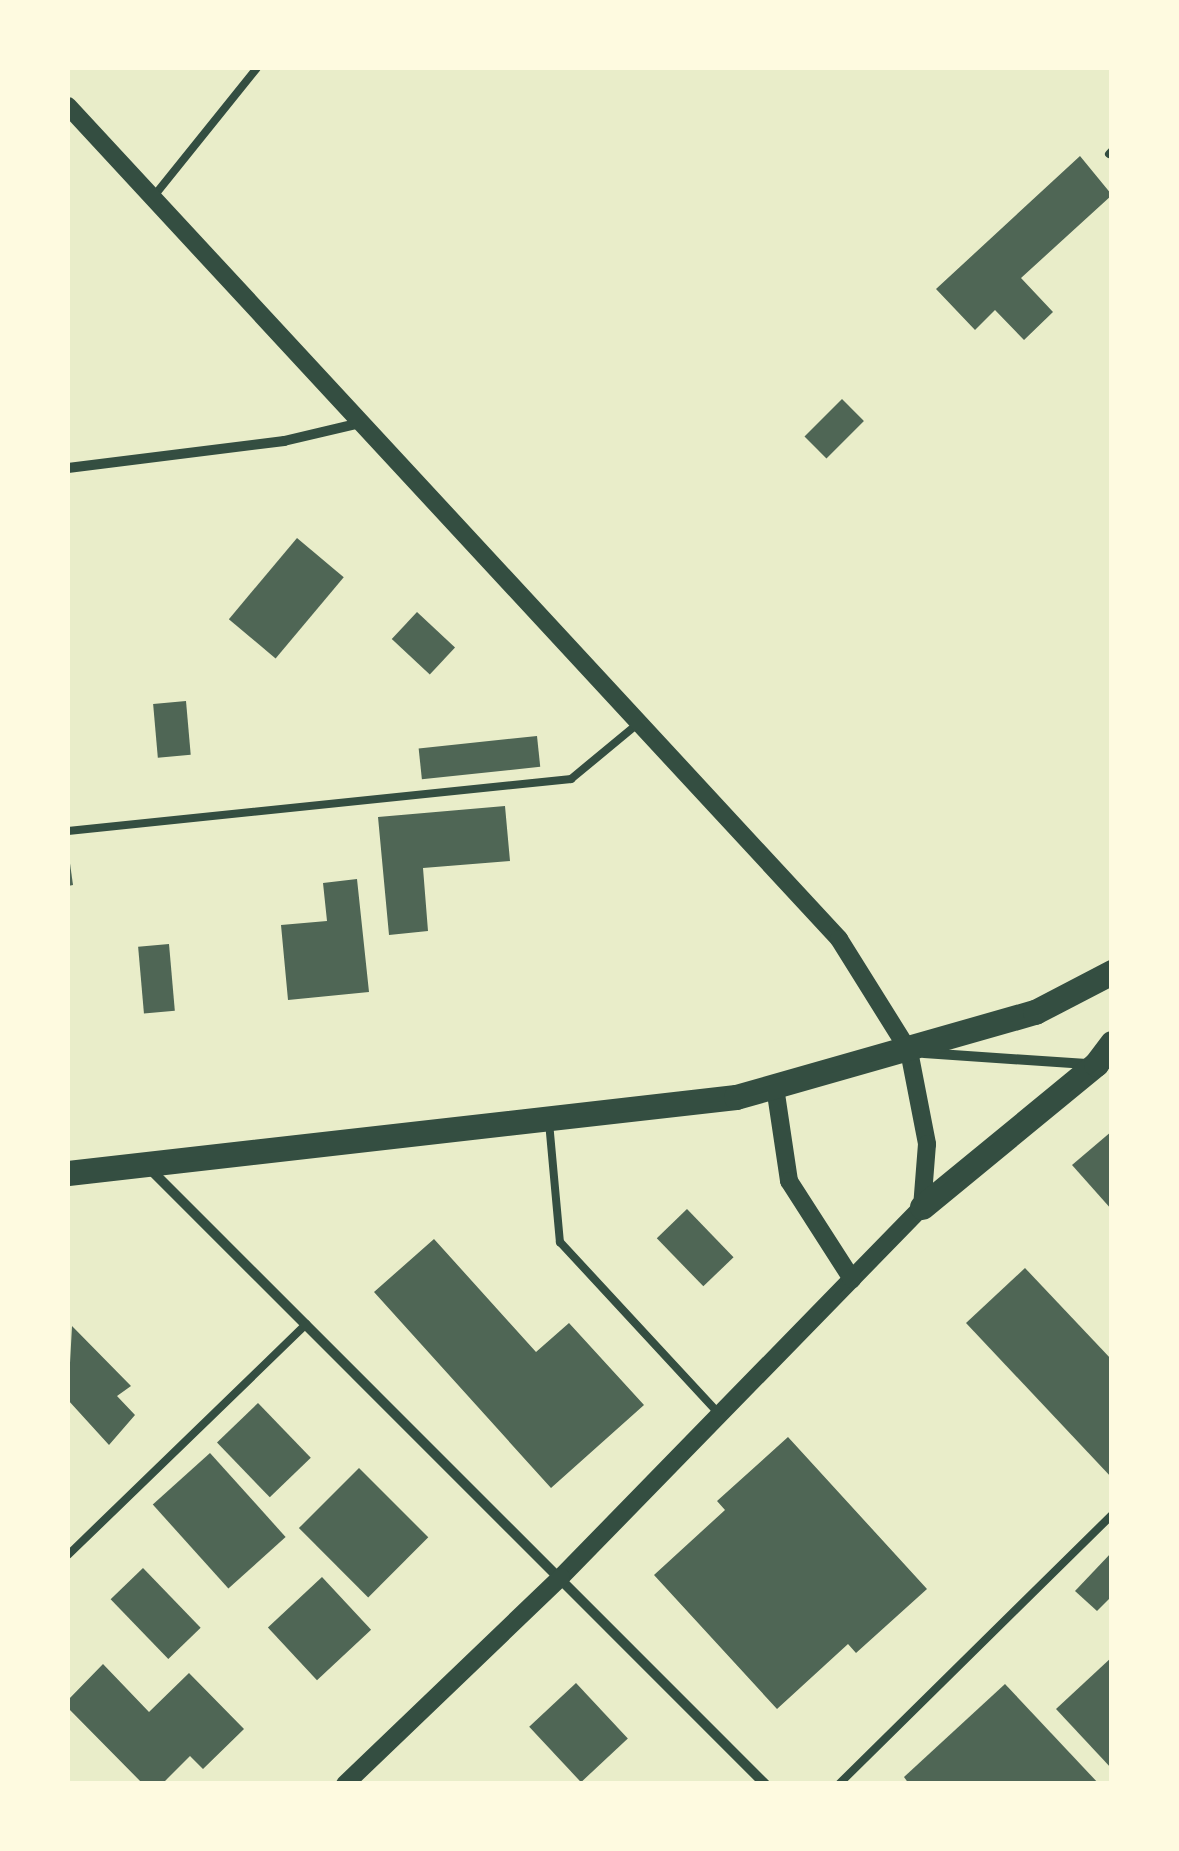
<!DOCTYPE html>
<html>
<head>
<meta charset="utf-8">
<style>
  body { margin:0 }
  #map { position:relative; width:1179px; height:1851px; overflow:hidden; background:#e9edc9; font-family:Lato,sans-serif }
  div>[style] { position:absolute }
  .building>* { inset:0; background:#4f6655; transform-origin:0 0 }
  .service>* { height:8px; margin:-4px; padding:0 4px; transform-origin:4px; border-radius:4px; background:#344e41 }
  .minor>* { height:10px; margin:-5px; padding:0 5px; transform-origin:5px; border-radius:5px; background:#344e41 }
  .tertiary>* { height:18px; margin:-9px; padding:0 9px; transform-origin:9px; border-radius:9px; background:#344e41 }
  .primary>* { height:25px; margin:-12.5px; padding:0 12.5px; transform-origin:12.5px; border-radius:12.5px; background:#344e41 }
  span { translate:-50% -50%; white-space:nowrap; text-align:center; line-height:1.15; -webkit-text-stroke:8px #fefae0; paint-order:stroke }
  .frame { position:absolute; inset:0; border:70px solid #fefae0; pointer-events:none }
</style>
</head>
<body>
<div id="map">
  <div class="building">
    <i style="clip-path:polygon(1080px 156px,1112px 195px,1021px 278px,1053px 312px,1024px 340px,995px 310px,975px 330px,936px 289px)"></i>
    <i style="left:842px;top:399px;width:31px;height:53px;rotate:45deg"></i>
    <i style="left:297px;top:538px;width:61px;height:106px;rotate:40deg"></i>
    <i style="left:417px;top:612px;width:52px;height:37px;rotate:43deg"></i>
    <i style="left:186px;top:701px;width:54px;height:33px;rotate:85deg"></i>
    <i style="left:537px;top:736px;width:31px;height:119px;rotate:84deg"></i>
    <i style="clip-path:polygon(505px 806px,510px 861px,423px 868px,428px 931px,389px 935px,378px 817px)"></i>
    <i style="clip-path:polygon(68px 849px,73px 885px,68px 886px)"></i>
    <i style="clip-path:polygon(357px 879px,369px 992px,288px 1000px,281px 925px,327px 921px,323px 883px)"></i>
    <i style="left:169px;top:944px;width:67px;height:31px;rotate:85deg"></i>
    <i style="clip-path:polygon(1112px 1131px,1112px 1210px,1072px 1165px)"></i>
    <i style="left:687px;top:1209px;width:67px;height:42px;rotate:46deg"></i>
    <i style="clip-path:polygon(434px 1239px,536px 1352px,569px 1323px,644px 1405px,551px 1488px,374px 1292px)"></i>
    <i style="clip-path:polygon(1025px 1268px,1112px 1360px,1112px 1478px,966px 1323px)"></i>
    <i style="clip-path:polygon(72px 1326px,131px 1386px,117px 1396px,135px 1415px,109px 1445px,68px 1400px)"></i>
    <i style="left:258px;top:1403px;width:76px;height:57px;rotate:46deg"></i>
    <i style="clip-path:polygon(788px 1437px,927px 1589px,856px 1653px,848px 1644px,777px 1709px,654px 1575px,725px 1510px,717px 1501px)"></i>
    <i style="left:210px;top:1453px;width:113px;height:77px;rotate:48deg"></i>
    <i style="left:359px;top:1468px;width:98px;height:85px;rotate:45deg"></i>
    <i style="clip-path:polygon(1112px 1552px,1112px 1596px,1097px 1611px,1075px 1591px)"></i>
    <i style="left:143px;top:1568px;width:83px;height:45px;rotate:46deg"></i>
    <i style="left:322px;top:1577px;width:72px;height:74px;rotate:47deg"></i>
    <i style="clip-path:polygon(1112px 1657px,1112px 1769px,1056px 1709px)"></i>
    <i style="clip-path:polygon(103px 1664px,149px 1712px,189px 1673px,244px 1729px,203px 1769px,190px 1756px,162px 1784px,143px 1784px,68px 1708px,68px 1700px)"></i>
    <i style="left:576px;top:1683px;width:76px;height:64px;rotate:47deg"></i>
    <i style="clip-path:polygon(1005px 1684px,1099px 1784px,909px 1784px,904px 1777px)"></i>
  </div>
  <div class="service">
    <i style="left:1109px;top:154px;width:4px;rotate:-45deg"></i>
    <i style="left:154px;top:196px;width:164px;rotate:-51.2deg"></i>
    <i style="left:68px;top:831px;width:506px;rotate:-5.9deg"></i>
    <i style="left:571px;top:779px;width:89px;rotate:-39.6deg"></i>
    <i style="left:549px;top:1122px;width:121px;rotate:84.8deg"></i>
    <i style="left:560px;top:1242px;width:234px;rotate:47.2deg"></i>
    <i style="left:68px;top:1555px;width:332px;rotate:-44.1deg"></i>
    <i style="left:839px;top:1784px;width:383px;rotate:-44.6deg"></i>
  </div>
  <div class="minor">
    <i style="left:68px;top:468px;width:218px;rotate:-7.1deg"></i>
    <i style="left:284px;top:441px;width:79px;rotate:-13.2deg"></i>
    <i style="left:924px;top:1053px;width:163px;rotate:3.9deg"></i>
    <i style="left:147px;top:1166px;width:874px;rotate:45deg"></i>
  </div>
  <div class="tertiary">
    <i style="left:68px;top:106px;width:1135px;rotate:47.21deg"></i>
    <i style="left:839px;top:939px;width:132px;rotate:58deg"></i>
    <i style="left:909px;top:1051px;width:95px;rotate:79deg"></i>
    <i style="left:927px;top:1144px;width:63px;rotate:94.5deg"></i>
    <i style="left:922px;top:1207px;width:517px;rotate:134.29deg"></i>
    <i style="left:561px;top:1577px;width:299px;rotate:136.2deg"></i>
    <i style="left:775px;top:1087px;width:95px;rotate:81.5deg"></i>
    <i style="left:789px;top:1181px;width:117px;rotate:57.3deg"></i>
  </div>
  <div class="primary">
    <i style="left:68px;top:1173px;width:672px;rotate:-6.49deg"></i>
    <i style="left:736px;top:1097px;width:311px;rotate:-15.9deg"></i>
    <i style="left:1035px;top:1012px;width:87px;rotate:-27.5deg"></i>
    <i style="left:922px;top:1207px;width:225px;rotate:-39.4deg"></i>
    <i style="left:1096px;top:1064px;width:26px;rotate:-53deg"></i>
  </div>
  <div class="frame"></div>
</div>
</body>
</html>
